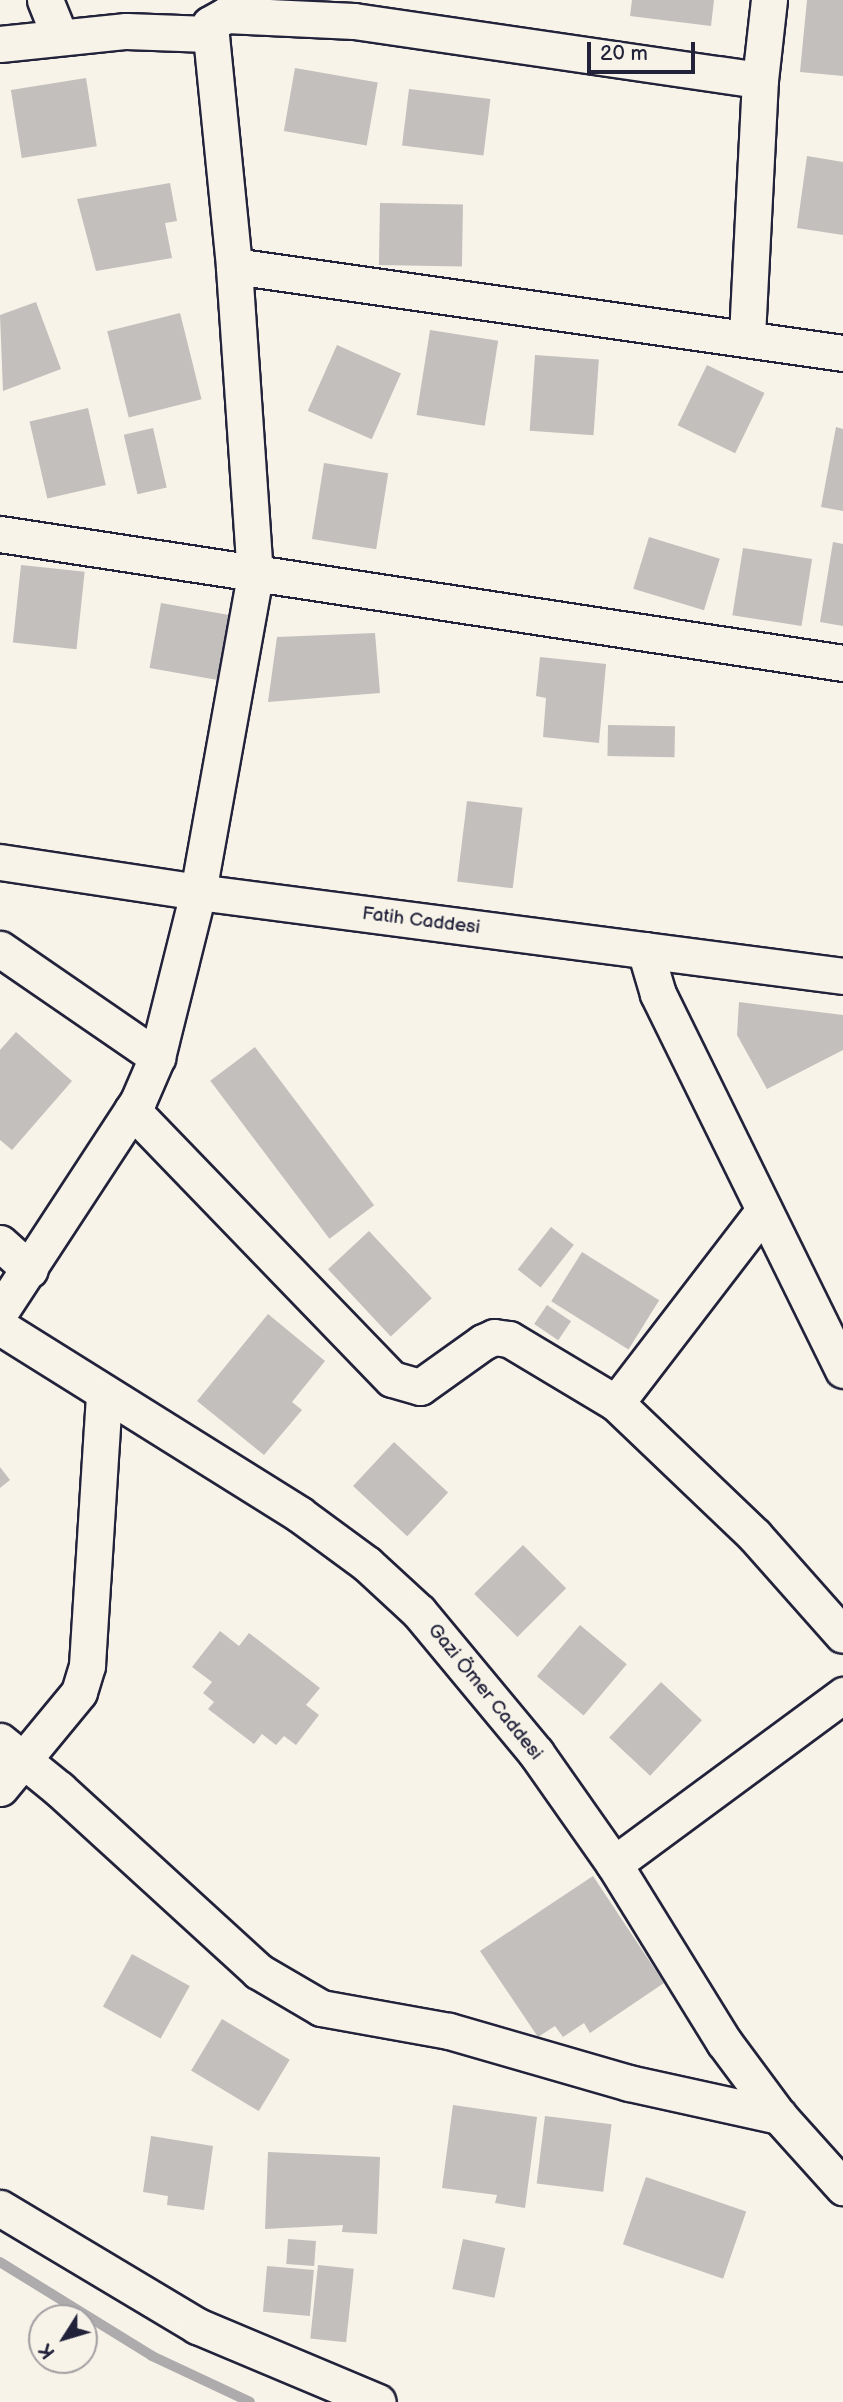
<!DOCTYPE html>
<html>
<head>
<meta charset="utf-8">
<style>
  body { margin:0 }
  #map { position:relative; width:843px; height:2402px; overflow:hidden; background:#f7f3e8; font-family:"Balsamiq Sans",sans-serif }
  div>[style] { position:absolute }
  .stream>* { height:10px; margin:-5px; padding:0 5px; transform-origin:5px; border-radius:5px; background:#aeabad }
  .building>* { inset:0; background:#c2bfbd; transform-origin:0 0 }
  .roads { filter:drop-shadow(2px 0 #22223b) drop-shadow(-2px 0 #22223b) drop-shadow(0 2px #22223b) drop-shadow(0 -2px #22223b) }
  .minor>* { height:35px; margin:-17.5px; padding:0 17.5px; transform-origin:17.5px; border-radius:17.5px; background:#f7f3e8 }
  span { translate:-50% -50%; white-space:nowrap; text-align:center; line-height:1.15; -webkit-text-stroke:5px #f7f3e8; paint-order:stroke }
  .street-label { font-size:19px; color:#22223b }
  .north { position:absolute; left:28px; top:2304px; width:70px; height:70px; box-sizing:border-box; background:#f7f3e8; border:2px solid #a29fa3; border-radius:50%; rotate:233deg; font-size:19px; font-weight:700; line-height:28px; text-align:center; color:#22223b }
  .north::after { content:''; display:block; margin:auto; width:24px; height:32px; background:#22223b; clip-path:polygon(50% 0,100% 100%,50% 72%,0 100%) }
  .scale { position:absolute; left:587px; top:42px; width:108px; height:32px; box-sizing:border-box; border:4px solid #22223b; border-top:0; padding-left:9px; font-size:21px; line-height:24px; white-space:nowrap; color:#22223b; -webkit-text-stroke:5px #f7f3e8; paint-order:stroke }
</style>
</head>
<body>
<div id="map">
  <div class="stream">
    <i style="left:0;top:2262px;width:179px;rotate:31.7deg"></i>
    <i style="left:152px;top:2356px;width:108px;rotate:25.1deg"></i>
  </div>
  <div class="building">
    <i style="clip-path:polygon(632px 0,714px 0,711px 26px,630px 16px)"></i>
    <i style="clip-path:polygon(807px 0,843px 0,843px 76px,800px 72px)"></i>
    <i style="left:295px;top:68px;width:84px;height:64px;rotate:10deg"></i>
    <i style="left:86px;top:78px;width:69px;height:76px;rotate:81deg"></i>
    <i style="left:409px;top:89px;width:82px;height:57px;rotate:7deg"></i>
    <i style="clip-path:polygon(807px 156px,843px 162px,843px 235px,797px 228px)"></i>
    <i style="clip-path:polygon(170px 183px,177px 221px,165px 223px,172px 258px,96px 271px,77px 199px)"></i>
    <i style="left:380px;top:203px;width:83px;height:62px;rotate:1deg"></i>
    <i style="clip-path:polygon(36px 302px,61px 369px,3px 391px,0 315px)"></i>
    <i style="left:180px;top:313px;width:89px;height:75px;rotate:76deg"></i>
    <i style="left:430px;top:330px;width:69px;height:86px;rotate:9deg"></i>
    <i style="left:337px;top:345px;width:70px;height:72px;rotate:24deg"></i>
    <i style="left:535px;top:355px;width:64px;height:76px;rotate:4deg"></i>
    <i style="left:707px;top:365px;width:64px;height:67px;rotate:26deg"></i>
    <i style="left:88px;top:408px;width:79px;height:60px;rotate:77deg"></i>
    <i style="clip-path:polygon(836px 427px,843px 429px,843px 511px,821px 507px)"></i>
    <i style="left:153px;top:428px;width:61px;height:30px;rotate:77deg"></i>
    <i style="left:324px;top:463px;width:65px;height:77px;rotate:9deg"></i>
    <i style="left:649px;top:537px;width:74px;height:54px;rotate:17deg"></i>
    <i style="clip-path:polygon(833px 542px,843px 544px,843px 626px,820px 622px)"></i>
    <i style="left:743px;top:548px;width:70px;height:68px;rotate:9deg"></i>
    <i style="left:21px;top:565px;width:64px;height:78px;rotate:6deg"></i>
    <i style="left:161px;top:603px;width:72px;height:66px;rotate:10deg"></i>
    <i style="clip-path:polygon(375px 633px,380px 693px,268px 702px,277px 637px)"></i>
    <i style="clip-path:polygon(540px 657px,606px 664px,599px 743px,543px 737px,546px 698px,536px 696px)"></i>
    <i style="left:608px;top:725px;width:67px;height:31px;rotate:1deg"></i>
    <i style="left:467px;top:801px;width:56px;height:81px;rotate:7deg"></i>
    <i style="clip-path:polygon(739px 1002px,843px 1015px,843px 1050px,767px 1089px,737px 1035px)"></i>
    <i style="clip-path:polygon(16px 1032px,72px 1081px,12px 1150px,0 1140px,0 1050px)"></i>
    <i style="left:255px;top:1047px;width:198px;height:56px;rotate:53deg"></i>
    <i style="left:551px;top:1227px;width:29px;height:54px;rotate:38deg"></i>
    <i style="left:369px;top:1231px;width:92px;height:56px;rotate:47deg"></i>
    <i style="left:582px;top:1252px;width:91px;height:58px;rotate:32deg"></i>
    <i style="left:547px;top:1305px;width:29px;height:23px;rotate:34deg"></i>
    <i style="clip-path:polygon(268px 1314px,325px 1361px,292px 1402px,302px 1410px,264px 1455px,197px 1401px)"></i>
    <i style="left:394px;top:1442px;width:74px;height:60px;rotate:43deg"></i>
    <i style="clip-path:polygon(0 1467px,10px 1480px,0 1488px)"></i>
    <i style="left:523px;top:1545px;width:61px;height:69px;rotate:45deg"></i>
    <i style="left:580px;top:1625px;width:61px;height:67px;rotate:40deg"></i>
    <i style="clip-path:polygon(220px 1631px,239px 1646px,249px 1633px,320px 1688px,306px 1705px,319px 1715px,296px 1745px,284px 1736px,276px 1745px,262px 1734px,254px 1744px,208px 1709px,214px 1702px,203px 1693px,212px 1682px,192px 1667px)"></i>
    <i style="left:661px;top:1682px;width:56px;height:76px;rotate:43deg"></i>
    <i style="clip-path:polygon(593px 1876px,664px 1983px,590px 2033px,584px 2023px,563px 2037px,555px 2026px,538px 2037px,480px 1951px)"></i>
    <i style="left:132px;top:1954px;width:66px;height:60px;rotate:29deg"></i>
    <i style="left:222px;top:2019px;width:79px;height:60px;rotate:31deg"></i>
    <i style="clip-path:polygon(453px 2105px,537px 2117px,525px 2208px,495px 2203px,497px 2195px,442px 2188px)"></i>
    <i style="left:545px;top:2116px;width:67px;height:68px;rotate:7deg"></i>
    <i style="clip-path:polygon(151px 2136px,213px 2146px,204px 2210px,167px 2205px,168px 2196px,143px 2192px)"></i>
    <i style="clip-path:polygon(268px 2152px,380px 2157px,377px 2234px,342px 2232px,343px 2225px,265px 2229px)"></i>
    <i style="left:646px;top:2177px;width:106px;height:71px;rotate:19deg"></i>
    <i style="left:288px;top:2239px;width:28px;height:25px;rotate:4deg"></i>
    <i style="left:463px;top:2239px;width:43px;height:51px;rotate:12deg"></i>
    <i style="left:318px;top:2265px;width:36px;height:74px;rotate:6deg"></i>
    <i style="left:267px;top:2266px;width:47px;height:46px;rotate:5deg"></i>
  </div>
  <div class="roads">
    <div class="minor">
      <i style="left:45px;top:0;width:40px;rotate:68deg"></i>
      <i style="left:0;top:44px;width:127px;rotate:-5.9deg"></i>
      <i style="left:126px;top:31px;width:82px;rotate:2.1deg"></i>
      <i style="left:234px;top:266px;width:615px;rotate:8.13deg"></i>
      <i style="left:747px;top:336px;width:256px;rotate:-87.1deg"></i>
      <i style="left:760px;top:80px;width:81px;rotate:-83.6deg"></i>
      <i style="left:0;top:534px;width:853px;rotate:8.7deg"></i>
      <i style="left:0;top:862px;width:200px;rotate:8.6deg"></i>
      <i style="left:198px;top:892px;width:650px;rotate:7.42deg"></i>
      <i style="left:0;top:949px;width:191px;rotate:34.5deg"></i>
      <i style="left:645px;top:950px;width:46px;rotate:73.5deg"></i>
      <i style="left:658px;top:994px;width:419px;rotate:63.8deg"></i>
      <i style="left:132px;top:1110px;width:374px;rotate:46deg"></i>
      <i style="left:392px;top:1379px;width:29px;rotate:16deg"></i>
      <i style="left:420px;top:1387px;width:77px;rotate:-35.5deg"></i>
      <i style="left:483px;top:1342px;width:12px;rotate:-24deg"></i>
      <i style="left:494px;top:1337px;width:15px;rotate:8deg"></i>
      <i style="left:509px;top:1339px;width:125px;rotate:30.9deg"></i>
      <i style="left:616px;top:1403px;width:192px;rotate:43.7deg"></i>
      <i style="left:755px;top:1536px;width:132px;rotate:48.4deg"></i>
      <i style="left:0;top:1243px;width:40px;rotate:42deg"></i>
      <i style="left:0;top:1312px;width:252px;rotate:-56.8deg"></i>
      <i style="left:138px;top:1101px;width:48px;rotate:-66.6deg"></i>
      <i style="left:157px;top:1057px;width:170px;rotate:-76deg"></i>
      <i style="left:198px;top:892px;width:321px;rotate:-79.8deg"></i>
      <i style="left:255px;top:576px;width:311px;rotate:-93.9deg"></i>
      <i style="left:234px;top:266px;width:243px;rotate:-95.7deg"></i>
      <i style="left:210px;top:24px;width:18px;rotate:-29deg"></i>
      <i style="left:226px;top:15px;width:128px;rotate:2.7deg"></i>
      <i style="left:354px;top:21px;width:410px;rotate:8.3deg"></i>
      <i style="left:0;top:1327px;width:353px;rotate:32deg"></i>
      <i style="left:299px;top:1514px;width:84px;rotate:36.3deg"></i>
      <i style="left:367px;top:1564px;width:71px;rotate:42.7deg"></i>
      <i style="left:419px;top:1612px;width:183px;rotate:50.3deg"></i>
      <i style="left:536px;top:1753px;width:136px;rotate:54.9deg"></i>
      <i style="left:614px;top:1864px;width:209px;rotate:58.3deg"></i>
      <i style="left:724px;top:2042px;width:92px;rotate:53.4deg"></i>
      <i style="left:779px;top:2116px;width:96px;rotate:48deg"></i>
      <i style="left:616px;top:1403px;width:243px;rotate:-52.5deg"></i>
      <i style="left:0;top:1741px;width:76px;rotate:39.1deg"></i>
      <i style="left:59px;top:1789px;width:270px;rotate:42.4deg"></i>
      <i style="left:258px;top:1971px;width:73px;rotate:30.4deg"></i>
      <i style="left:321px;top:2008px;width:130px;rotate:10.2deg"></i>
      <i style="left:449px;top:2031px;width:187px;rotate:16.1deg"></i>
      <i style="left:629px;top:2083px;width:154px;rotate:12.4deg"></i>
      <i style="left:0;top:1788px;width:124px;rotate:-50.5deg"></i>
      <i style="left:79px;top:1692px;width:28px;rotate:-73deg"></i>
      <i style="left:87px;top:1665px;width:272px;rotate:-86.4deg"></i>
      <i style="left:614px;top:1864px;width:285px;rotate:-36.4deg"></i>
      <i style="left:0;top:2208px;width:230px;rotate:30.9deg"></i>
      <i style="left:197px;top:2326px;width:196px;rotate:22.8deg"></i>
    </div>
  </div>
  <div class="street-label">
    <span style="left:421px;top:921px;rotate:7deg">Fatih Caddesi</span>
    <span style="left:485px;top:1692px;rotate:51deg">Gazi Ömer Caddesi</span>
  </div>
  <div class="north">K</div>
  <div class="scale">20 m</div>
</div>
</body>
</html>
